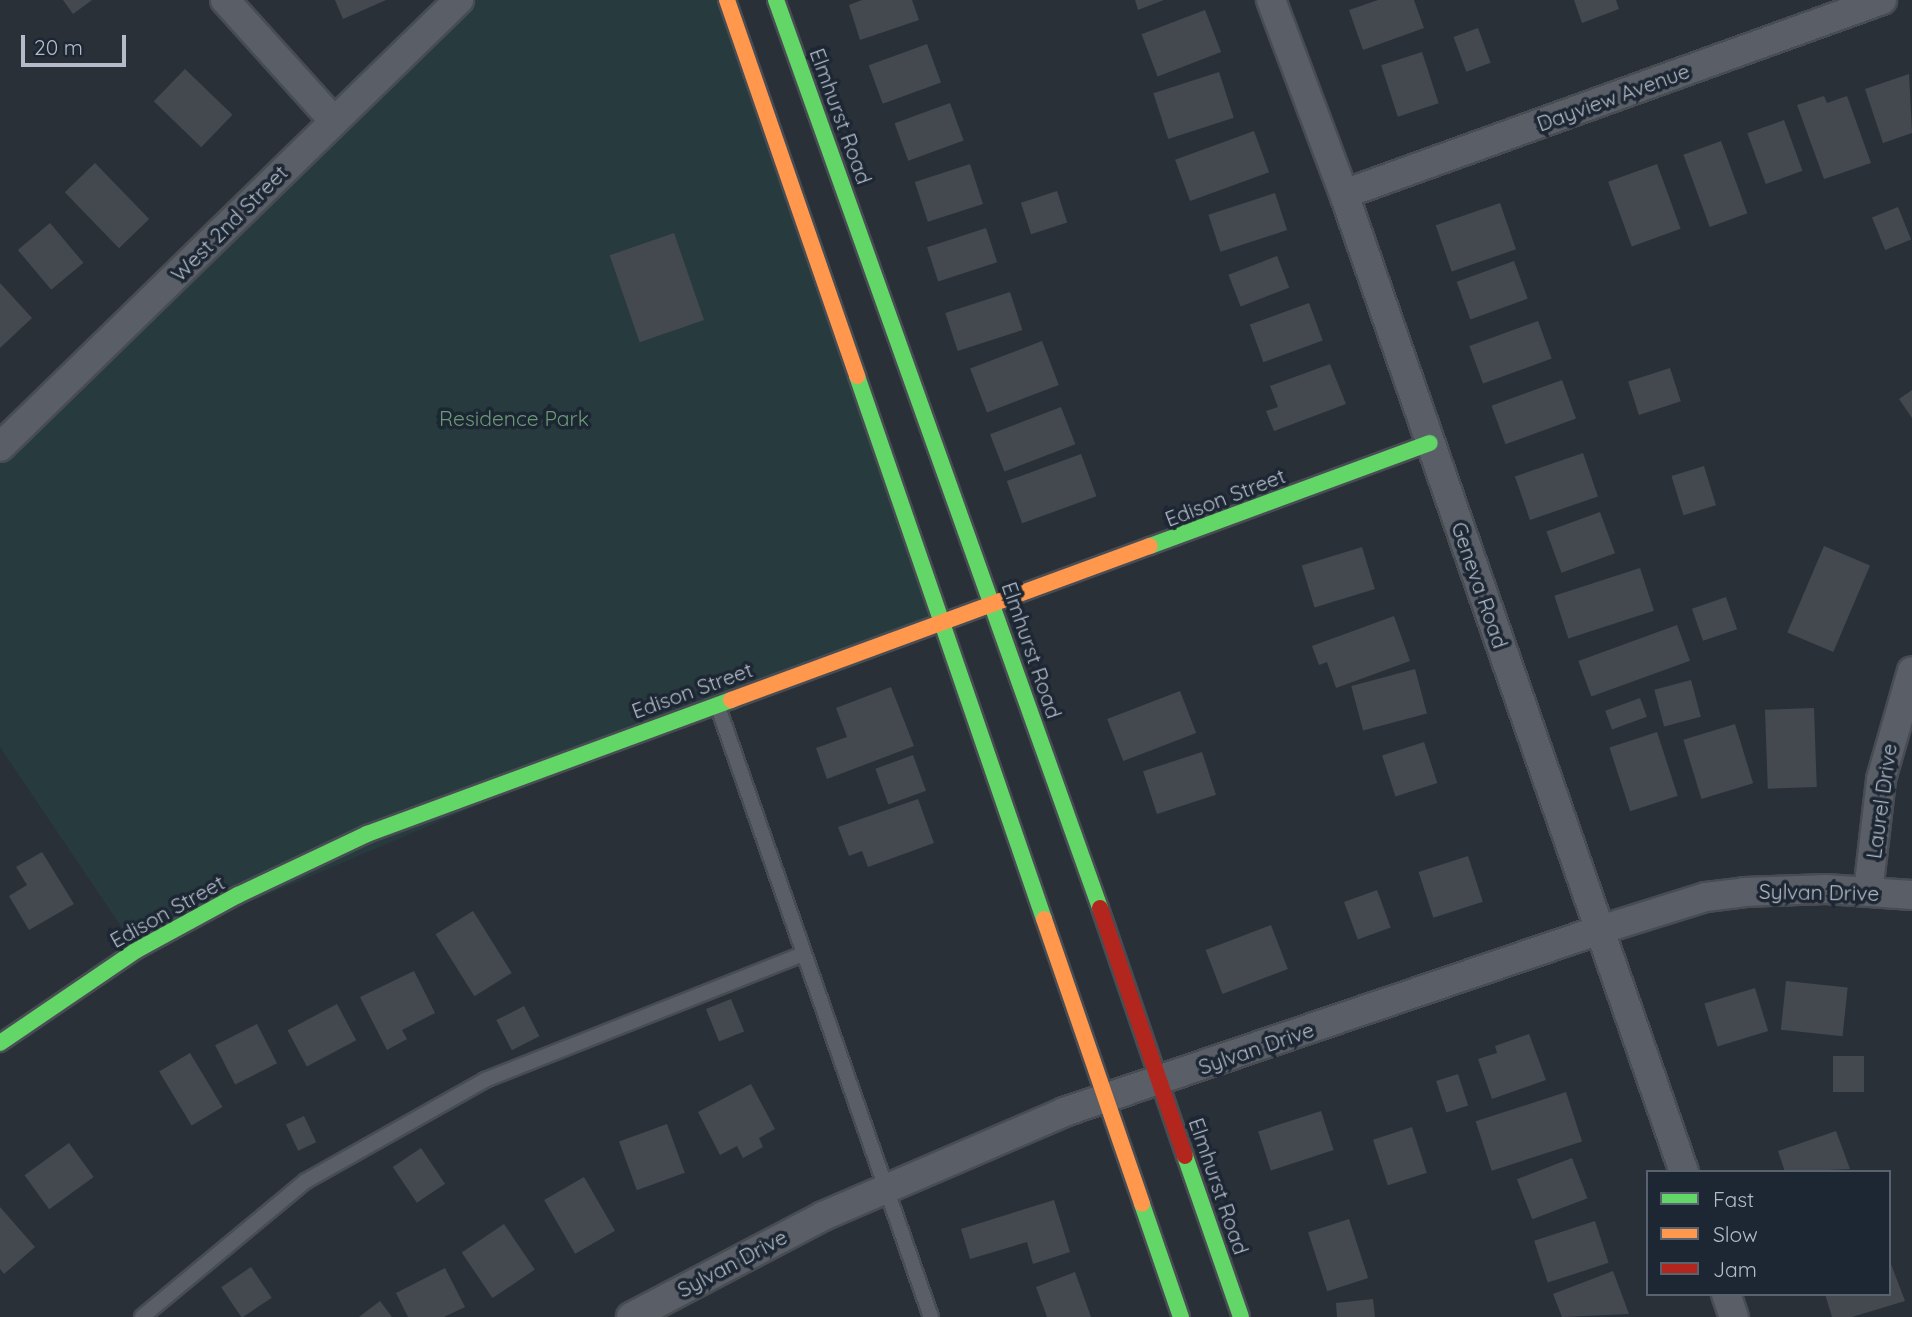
<!DOCTYPE html>
<html>
<head>
<meta charset="utf-8">
<style>
  body { margin:0 }
  #map { position:relative; width:1912px; height:1317px; overflow:hidden; background:#2a3038; font-family:Quicksand,sans-serif }
  div>[style] { position:absolute }
  .green>* { inset:0; background:#273a3e }
  .building>* { inset:0; background:#444950; transform-origin:0 0 }
  .roads { filter:drop-shadow(2px 0 #484c53) drop-shadow(-2px 0 #484c53) drop-shadow(0 2px #484c53) drop-shadow(0 -2px #484c53) }
  .lane>* { height:14px; margin:-7px; padding:0 7px; transform-origin:7px; border-radius:7px; background:#5a5e66 }
  .street>* { height:28px; margin:-14px; padding:0 14px; transform-origin:14px; border-radius:14px; background:#5a5e66 }
  .fast>* { height:16px; margin:-8px; padding:0 8px; transform-origin:8px; border-radius:8px; background:#63d668 }
  .slow>* { height:16px; margin:-8px; padding:0 8px; transform-origin:8px; border-radius:8px; background:#ff974d }
  .jam>* { height:16px; margin:-8px; padding:0 8px; transform-origin:8px; border-radius:8px; background:#b3261e }
  span { translate:-50% -50%; white-space:nowrap; text-align:center; line-height:1.15; -webkit-text-stroke:7px #1d2633; paint-order:stroke }
  .street-label { font-size:21px; color:#b4bcc9 }
  .park-label { font-size:21px; color:#6b9a76 }
  .legend { position:absolute; left:1646px; top:1170px; width:245px; height:126px; box-sizing:border-box; background:#1d2633; border:2px solid #59626f; margin:0; padding:9px 12px; list-style:none; font-size:21px; color:#b4bcc9 }
  .legend li { display:flex; align-items:center; gap:14px; height:35px }
  .legend b { width:35px; border:2px solid #59626f }
  .scale { position:absolute; left:21px; top:35px; width:105px; height:32px; box-sizing:border-box; border:4px solid #b4bcc9; border-top:0; padding-left:9px; font-size:21px; line-height:24px; white-space:nowrap; color:#b4bcc9; -webkit-text-stroke:5px #1d2633; paint-order:stroke }
</style>
</head>
<body>
<div id="map">
  <div class="green">
    <i style="clip-path:polygon(459px 0,727px 0,943px 624px,717px 703px,137px 950px,0 747px,0 447px)"></i>
  </div>
  <div class="building">
    <i style="clip-path:polygon(63px 0,92px 0,73px 14px)"></i>
    <i style="clip-path:polygon(335px 0,386px 0,343px 19px)"></i>
    <i style="clip-path:polygon(862px 0,912px 0,919px 20px,860px 40px,849px 5px)"></i>
    <i style="clip-path:polygon(1135px 0,1164px 0,1138px 10px)"></i>
    <i style="clip-path:polygon(1378px 0,1414px 0,1424px 28px,1363px 50px,1349px 10px)"></i>
    <i style="clip-path:polygon(1574px 0,1616px 0,1619px 9px,1582px 23px)"></i>
    <i style="left:1205px;top:10px;width:45px;height:68px;rotate:69deg"></i>
    <i style="left:1478px;top:28px;width:37px;height:26px;rotate:70deg"></i>
    <i style="left:927px;top:44px;width:41px;height:62px;rotate:70deg"></i>
    <i style="left:1422px;top:52px;width:54px;height:43px;rotate:72deg"></i>
    <i style="left:185px;top:69px;width:66px;height:45px;rotate:44deg"></i>
    <i style="left:1219px;top:72px;width:48px;height:69px;rotate:72deg"></i>
    <i style="clip-path:polygon(1909px 74px,1912px 133px,1883px 143px,1865px 89px)"></i>
    <i style="clip-path:polygon(1824px 96px,1827px 103px,1847px 96px,1871px 163px,1824px 179px,1797px 105px)"></i>
    <i style="left:950px;top:103px;width:40px;height:59px;rotate:70deg"></i>
    <i style="left:1784px;top:120px;width:54px;height:39px;rotate:70deg"></i>
    <i style="left:1254px;top:131px;width:44px;height:84px;rotate:70deg"></i>
    <i style="left:1721px;top:141px;width:77px;height:40px;rotate:70deg"></i>
    <i style="left:95px;top:163px;width:78px;height:42px;rotate:46deg"></i>
    <i style="left:970px;top:164px;width:42px;height:58px;rotate:72deg"></i>
    <i style="left:1657px;top:164px;width:69px;height:52px;rotate:70deg"></i>
    <i style="left:1057px;top:191px;width:33px;height:38px;rotate:72deg"></i>
    <i style="left:1275px;top:193px;width:39px;height:70px;rotate:72deg"></i>
    <i style="left:1500px;top:203px;width:49px;height:68px;rotate:71deg"></i>
    <i style="left:1898px;top:207px;width:35px;height:28px;rotate:68deg"></i>
    <i style="left:50px;top:223px;width:52px;height:42px;rotate:50deg"></i>
    <i style="left:986px;top:228px;width:36px;height:62px;rotate:72deg"></i>
    <i style="left:674px;top:233px;width:92px;height:68px;rotate:71deg"></i>
    <i style="left:1277px;top:256px;width:34px;height:52px;rotate:69deg"></i>
    <i style="left:1514px;top:261px;width:40px;height:61px;rotate:70deg"></i>
    <i style="clip-path:polygon(0 283px,32px 318px,0 348px)"></i>
    <i style="left:1010px;top:292px;width:40px;height:68px;rotate:72deg"></i>
    <i style="left:1309px;top:303px;width:40px;height:63px;rotate:70deg"></i>
    <i style="left:1538px;top:321px;width:40px;height:73px;rotate:70deg"></i>
    <i style="left:1042px;top:341px;width:47px;height:77px;rotate:69deg"></i>
    <i style="clip-path:polygon(1330px 364px,1346px 404px,1274px 431px,1266px 411px,1278px 407px,1270px 386px)"></i>
    <i style="left:1670px;top:368px;width:35px;height:44px;rotate:72deg"></i>
    <i style="left:1562px;top:380px;width:41px;height:75px;rotate:70deg"></i>
    <i style="clip-path:polygon(1912px 390px,1912px 418px,1899px 399px)"></i>
    <i style="left:1061px;top:407px;width:40px;height:76px;rotate:69deg"></i>
    <i style="left:1583px;top:453px;width:46px;height:72px;rotate:71deg"></i>
    <i style="left:1081px;top:454px;width:45px;height:79px;rotate:70deg"></i>
    <i style="left:1704px;top:466px;width:41px;height:34px;rotate:73deg"></i>
    <i style="left:1600px;top:512px;width:44px;height:57px;rotate:70deg"></i>
    <i style="left:1824px;top:546px;width:50px;height:94px;rotate:23deg"></i>
    <i style="left:1362px;top:547px;width:44px;height:63px;rotate:73deg"></i>
    <i style="left:1640px;top:568px;width:45px;height:90px;rotate:72deg"></i>
    <i style="left:1726px;top:597px;width:34px;height:36px;rotate:71deg"></i>
    <i style="clip-path:polygon(1394px 616px,1410px 661px,1336px 688px,1327px 662px,1319px 665px,1312px 646px)"></i>
    <i style="left:1677px;top:625px;width:38px;height:105px;rotate:70deg"></i>
    <i style="left:1415px;top:669px;width:46px;height:66px;rotate:75deg"></i>
    <i style="left:1691px;top:680px;width:38px;height:38px;rotate:75deg"></i>
    <i style="clip-path:polygon(891px 687px,914px 746px,827px 779px,816px 748px,847px 737px,836px 708px)"></i>
    <i style="left:1180px;top:691px;width:45px;height:78px;rotate:69deg"></i>
    <i style="left:1640px;top:698px;width:20px;height:37px;rotate:70deg"></i>
    <i style="left:1814px;top:708px;width:79px;height:49px;rotate:88deg"></i>
    <i style="left:1735px;top:724px;width:62px;height:54px;rotate:73deg"></i>
    <i style="left:1657px;top:732px;width:67px;height:50px;rotate:72deg"></i>
    <i style="left:1424px;top:742px;width:43px;height:44px;rotate:72deg"></i>
    <i style="left:1202px;top:752px;width:45px;height:62px;rotate:72deg"></i>
    <i style="left:913px;top:755px;width:38px;height:40px;rotate:70deg"></i>
    <i style="clip-path:polygon(918px 799px,934px 843px,868px 867px,862px 851px,849px 856px,838px 827px)"></i>
    <i style="clip-path:polygon(42px 852px,74px 904px,29px 930px,9px 896px,27px 885px,16px 867px)"></i>
    <i style="left:1468px;top:856px;width:48px;height:52px;rotate:72deg"></i>
    <i style="left:1377px;top:890px;width:40px;height:35px;rotate:70deg"></i>
    <i style="left:473px;top:911px;width:73px;height:44px;rotate:58deg"></i>
    <i style="left:1271px;top:925px;width:47px;height:70px;rotate:69deg"></i>
    <i style="clip-path:polygon(414px 971px,435px 1013px,402px 1030px,407px 1039px,387px 1050px,360px 997px)"></i>
    <i style="left:1786px;top:981px;width:62px;height:49px;rotate:6deg"></i>
    <i style="left:1755px;top:988px;width:45px;height:53px;rotate:73deg"></i>
    <i style="left:731px;top:999px;width:35px;height:27px;rotate:68deg"></i>
    <i style="left:337px;top:1004px;width:41px;height:56px;rotate:62deg"></i>
    <i style="left:524px;top:1006px;width:34px;height:31px;rotate:63deg"></i>
    <i style="left:257px;top:1024px;width:44px;height:47px;rotate:63deg"></i>
    <i style="clip-path:polygon(1529px 1034px,1546px 1080px,1492px 1099px,1478px 1059px,1497px 1053px,1495px 1046px)"></i>
    <i style="left:190px;top:1053px;width:63px;height:36px;rotate:59deg"></i>
    <i style="left:1833px;top:1056px;width:31px;height:36px"></i>
    <i style="left:1458px;top:1074px;width:33px;height:23px;rotate:72deg"></i>
    <i style="clip-path:polygon(751px 1084px,775px 1129px,759px 1138px,763px 1147px,743px 1158px,737px 1146px,720px 1155px,698px 1112px)"></i>
    <i style="left:1566px;top:1092px;width:52px;height:95px;rotate:72deg"></i>
    <i style="left:1321px;top:1111px;width:41px;height:66px;rotate:72deg"></i>
    <i style="left:304px;top:1116px;width:29px;height:20px;rotate:65deg"></i>
    <i style="left:667px;top:1124px;width:52px;height:51px;rotate:70deg"></i>
    <i style="left:1412px;top:1127px;width:48px;height:41px;rotate:72deg"></i>
    <i style="clip-path:polygon(1836px 1131px,1850px 1169px,1785px 1172px,1778px 1151px)"></i>
    <i style="left:69px;top:1143px;width:42px;height:55px;rotate:54deg"></i>
    <i style="left:421px;top:1148px;width:43px;height:34px;rotate:56deg"></i>
    <i style="left:1572px;top:1158px;width:43px;height:59px;rotate:69deg"></i>
    <i style="left:584px;top:1177px;width:62px;height:46px;rotate:60deg"></i>
    <i style="clip-path:polygon(1054px 1200px,1070px 1252px,1033px 1264px,1027px 1242px,970px 1259px,961px 1229px)"></i>
    <i style="clip-path:polygon(0 1207px,35px 1247px,4px 1274px,0 1269px)"></i>
    <i style="left:1349px;top:1219px;width:62px;height:43px;rotate:72deg"></i>
    <i style="left:1595px;top:1221px;width:44px;height:64px;rotate:72deg"></i>
    <i style="left:504px;top:1224px;width:55px;height:51px;rotate:56deg"></i>
    <i style="clip-path:polygon(1889px 1259px,1905px 1301px,1852px 1317px,1832px 1317px,1825px 1294px,1889px 1294px)"></i>
    <i style="left:251px;top:1267px;width:37px;height:36px;rotate:56deg"></i>
    <i style="clip-path:polygon(445px 1268px,465px 1307px,444px 1317px,408px 1317px,396px 1293px)"></i>
    <i style="clip-path:polygon(1613px 1271px,1629px 1314px,1562px 1317px,1553px 1294px)"></i>
    <i style="clip-path:polygon(1075px 1272px,1091px 1317px,1047px 1317px,1036px 1287px)"></i>
    <i style="clip-path:polygon(1373px 1299px,1375px 1317px,1337px 1317px,1336px 1303px)"></i>
    <i style="clip-path:polygon(380px 1301px,392px 1317px,359px 1317px)"></i>
  </div>
  <div class="roads">
    <div class="lane">
      <i style="left:718px;top:707px;width:646px;rotate:70.75deg"></i>
      <i style="left:142px;top:1317px;width:213px;rotate:-39.7deg"></i>
      <i style="left:306px;top:1181px;width:206px;rotate:-29.4deg"></i>
      <i style="left:485px;top:1080px;width:342px;rotate:-21.6deg"></i>
    </div>
    <div class="street">
      <i style="left:225px;top:0;width:161px;rotate:48deg"></i>
      <i style="left:1271px;top:0;width:207px;rotate:69.4deg"></i>
      <i style="left:1344px;top:194px;width:1035px;rotate:70.83deg"></i>
      <i style="left:1344px;top:194px;width:572px;rotate:-19.83deg"></i>
      <i style="left:0;top:447px;width:641px;rotate:-44.24deg"></i>
      <i style="left:1868px;top:892px;width:114px;rotate:-83.4deg"></i>
      <i style="left:1881px;top:779px;width:112px;rotate:-74deg"></i>
      <i style="left:1726px;top:1294px;width:24px;rotate:71deg"></i>
      <i style="left:631px;top:1317px;width:217px;rotate:-27.7deg"></i>
      <i style="left:823px;top:1216px;width:262px;rotate:-23.3deg"></i>
      <i style="left:1064px;top:1112px;width:566px;rotate:-18.76deg"></i>
      <i style="left:1600px;top:930px;width:111px;rotate:-17.3deg"></i>
      <i style="left:1706px;top:897px;width:38px;rotate:-7deg"></i>
      <i style="left:1744px;top:892px;width:82px;rotate:-2.1deg"></i>
      <i style="left:1826px;top:889px;width:86px;rotate:4deg"></i>
    </div>
    <div class="fast">
      <i style="left:776px;top:0;width:964px;rotate:70.36deg"></i>
      <i style="left:857px;top:376px;width:574px;rotate:71deg"></i>
      <i style="left:1150px;top:546px;width:298px;rotate:-20.2deg"></i>
      <i style="left:0;top:1043px;width:166px;rotate:-34.2deg"></i>
      <i style="left:137px;top:950px;width:115px;rotate:-28.6deg"></i>
      <i style="left:238px;top:895px;width:143px;rotate:-25.3deg"></i>
      <i style="left:367px;top:834px;width:388px;rotate:-20.2deg"></i>
      <i style="left:1185px;top:1156px;width:170px;rotate:70.8deg"></i>
      <i style="left:1142px;top:1204px;width:120px;rotate:71deg"></i>
    </div>
    <div class="slow">
      <i style="left:727px;top:0;width:398px;rotate:70.9deg"></i>
      <i style="left:731px;top:700px;width:446px;rotate:-20.2deg"></i>
      <i style="left:1044px;top:919px;width:301px;rotate:71deg"></i>
    </div>
    <div class="jam">
      <i style="left:1100px;top:908px;width:262px;rotate:71.1deg"></i>
    </div>
  </div>
  <div class="street-label">
    <span style="left:1613px;top:97px;rotate:-20deg">Dayview Avenue</span>
    <span style="left:841px;top:116px;rotate:70deg">Elmhurst Road</span>
    <span style="left:229px;top:223px;rotate:-45deg">West 2nd Street</span>
    <span style="left:1225px;top:497px;rotate:-21deg">Edison Street</span>
    <span style="left:1480px;top:585px;rotate:71deg">Geneva Road</span>
    <span style="left:1032px;top:650px;rotate:71deg">Elmhurst Road</span>
    <span style="left:692px;top:690px;rotate:-20deg">Edison Street</span>
    <span style="left:1881px;top:801px;rotate:-82deg">Laurel Drive</span>
    <span style="left:1819px;top:892px;rotate:1deg">Sylvan Drive</span>
    <span style="left:167px;top:911px;rotate:-29deg">Edison Street</span>
    <span style="left:1256px;top:1048px;rotate:-19deg">Sylvan Drive</span>
    <span style="left:1219px;top:1186px;rotate:71deg">Elmhurst Road</span>
    <span style="left:732px;top:1263px;rotate:-28deg">Sylvan Drive</span>
  </div>
  <div class="park-label">
    <span style="left:514px;top:418px">Residence Park</span>
  </div>
  <ul class="legend">
  <li><b style="height:9px;background:#63d668"></b>Fast</li>
  <li><b style="height:9px;background:#ff974d"></b>Slow</li>
  <li><b style="height:9px;background:#b3261e"></b>Jam</li>
  </ul>
  <div class="scale">20 m</div>
</div>
</body>
</html>
